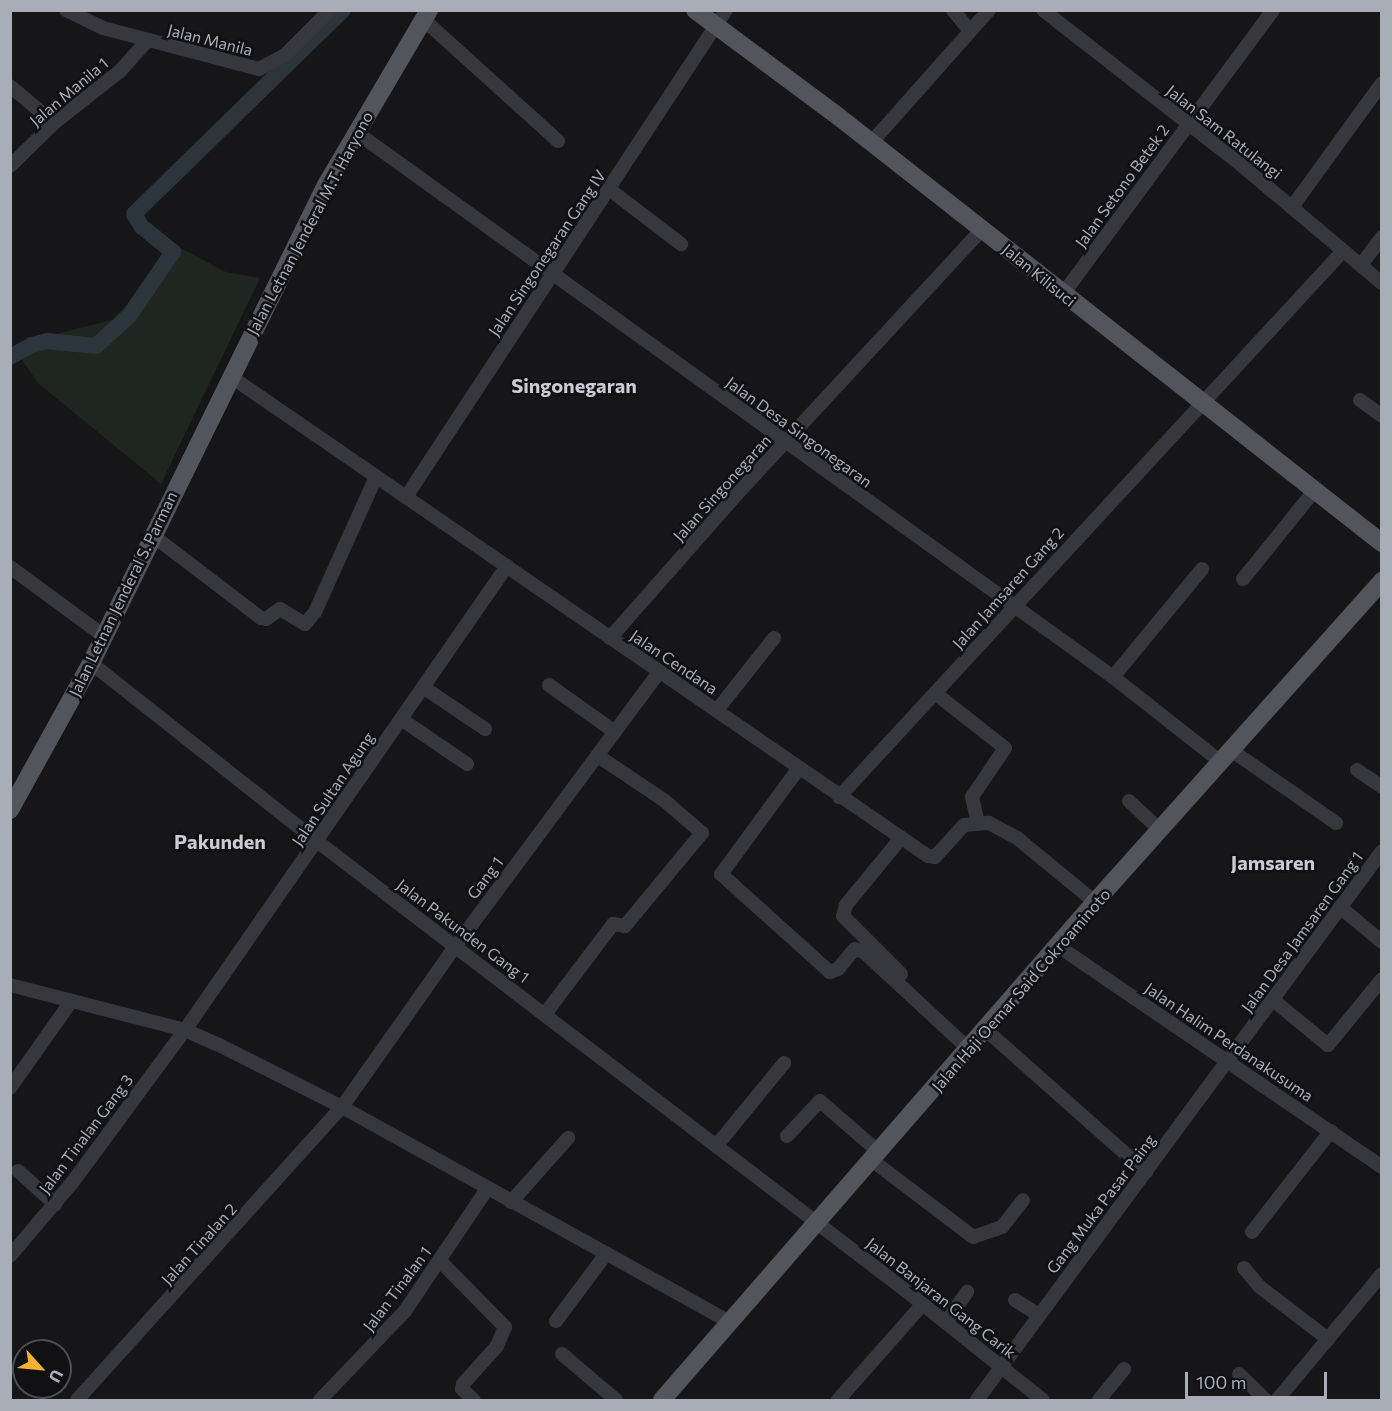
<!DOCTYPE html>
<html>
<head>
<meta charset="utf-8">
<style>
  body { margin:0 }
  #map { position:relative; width:1392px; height:1411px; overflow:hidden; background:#161618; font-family:Commissioner,sans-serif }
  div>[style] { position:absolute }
  .green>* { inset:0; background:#1e261f }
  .river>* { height:16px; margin:-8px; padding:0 8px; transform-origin:8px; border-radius:8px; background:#2c353c }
  .minor>* { height:14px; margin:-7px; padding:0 7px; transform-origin:7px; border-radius:7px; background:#37383d }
  .major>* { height:18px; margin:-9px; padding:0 9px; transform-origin:9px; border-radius:9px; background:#53555c }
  span { translate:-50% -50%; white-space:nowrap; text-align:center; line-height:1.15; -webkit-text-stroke:5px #111113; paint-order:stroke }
  .street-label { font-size:16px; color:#a8adb8 }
  .quarter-label { font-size:20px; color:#c9ccd4; font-weight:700 }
  .frame { position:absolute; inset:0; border:12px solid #a8adb8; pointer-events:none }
  .north { position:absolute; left:12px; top:1339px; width:60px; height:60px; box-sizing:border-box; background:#111113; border:2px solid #4d4f55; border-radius:50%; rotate:117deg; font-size:16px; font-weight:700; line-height:24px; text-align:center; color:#a8adb8 }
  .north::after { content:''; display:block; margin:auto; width:21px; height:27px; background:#f2b134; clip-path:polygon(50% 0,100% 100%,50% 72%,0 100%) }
  .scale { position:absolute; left:1185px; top:1372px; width:142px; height:27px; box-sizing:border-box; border:3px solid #a8adb8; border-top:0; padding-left:8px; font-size:18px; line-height:21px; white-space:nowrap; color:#a8adb8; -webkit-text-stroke:4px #111113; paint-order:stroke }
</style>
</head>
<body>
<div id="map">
  <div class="green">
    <i style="clip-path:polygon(173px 244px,226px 272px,260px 278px,161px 484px,38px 383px,20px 357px,56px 334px,112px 320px,141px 290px)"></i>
  </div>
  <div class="river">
    <i style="left:10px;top:357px;width:25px;rotate:-29deg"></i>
    <i style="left:32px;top:345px;width:16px;rotate:-15deg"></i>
    <i style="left:47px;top:341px;width:49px;rotate:5.8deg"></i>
    <i style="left:96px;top:346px;width:45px;rotate:-42.3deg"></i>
    <i style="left:129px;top:316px;width:78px;rotate:-55.5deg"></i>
    <i style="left:173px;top:252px;width:40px;rotate:-141deg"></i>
    <i style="left:142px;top:227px;width:15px;rotate:-122deg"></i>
    <i style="left:134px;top:214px;width:292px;rotate:-44.3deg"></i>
  </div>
  <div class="minor">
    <i style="left:66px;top:10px;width:41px;rotate:25.9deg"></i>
    <i style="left:103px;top:28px;width:161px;rotate:14.7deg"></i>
    <i style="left:259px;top:69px;width:30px;rotate:-28deg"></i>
    <i style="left:285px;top:55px;width:64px;rotate:-45deg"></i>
    <i style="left:953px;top:10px;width:27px;rotate:51deg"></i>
    <i style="left:1043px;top:10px;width:242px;rotate:38deg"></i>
    <i style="left:1234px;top:159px;width:193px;rotate:40deg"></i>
    <i style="left:423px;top:19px;width:182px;rotate:42.1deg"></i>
    <i style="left:10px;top:86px;width:57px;rotate:40.1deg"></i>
    <i style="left:356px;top:132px;width:933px;rotate:35.75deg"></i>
    <i style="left:1113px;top:677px;width:137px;rotate:38.2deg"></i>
    <i style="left:871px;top:143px;width:178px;rotate:-48.4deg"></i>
    <i style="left:10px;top:166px;width:62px;rotate:-44.3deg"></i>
    <i style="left:54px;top:123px;width:84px;rotate:-38.2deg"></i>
    <i style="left:120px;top:71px;width:40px;rotate:-48deg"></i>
    <i style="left:609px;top:189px;width:91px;rotate:37.4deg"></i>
    <i style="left:1292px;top:207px;width:153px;rotate:-54deg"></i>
    <i style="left:1361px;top:265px;width:35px;rotate:-53deg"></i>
    <i style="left:1063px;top:294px;width:353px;rotate:-53.5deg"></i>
    <i style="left:230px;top:376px;width:847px;rotate:34.52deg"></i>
    <i style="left:928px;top:856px;width:7px;rotate:8deg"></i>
    <i style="left:935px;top:857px;width:43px;rotate:-47.8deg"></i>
    <i style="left:964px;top:825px;width:25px;rotate:-5deg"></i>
    <i style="left:989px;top:823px;width:32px;rotate:28deg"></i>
    <i style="left:1017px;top:838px;width:101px;rotate:39.4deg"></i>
    <i style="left:1360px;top:400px;width:27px;rotate:36deg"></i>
    <i style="left:406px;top:497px;width:583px;rotate:-56.69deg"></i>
    <i style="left:152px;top:535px;width:137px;rotate:37.3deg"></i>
    <i style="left:261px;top:618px;width:5px;rotate:11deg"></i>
    <i style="left:266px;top:619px;width:17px;rotate:-36deg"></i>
    <i style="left:280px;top:609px;width:29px;rotate:31deg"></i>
    <i style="left:305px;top:624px;width:16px;rotate:-50deg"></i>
    <i style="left:315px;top:612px;width:148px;rotate:-65.7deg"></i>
    <i style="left:10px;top:567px;width:117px;rotate:36.3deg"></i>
    <i style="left:1243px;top:579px;width:113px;rotate:-51.1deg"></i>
    <i style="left:610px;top:638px;width:192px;rotate:-48.6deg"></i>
    <i style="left:737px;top:494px;width:361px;rotate:-47.2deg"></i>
    <i style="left:91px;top:663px;width:289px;rotate:38.3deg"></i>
    <i style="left:318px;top:842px;width:738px;rotate:37.35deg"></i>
    <i style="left:905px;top:1290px;width:176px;rotate:38.6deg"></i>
    <i style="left:1113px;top:677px;width:140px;rotate:-50.5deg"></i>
    <i style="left:549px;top:685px;width:81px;rotate:35.5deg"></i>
    <i style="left:423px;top:687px;width:75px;rotate:34.1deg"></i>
    <i style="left:935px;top:693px;width:89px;rotate:38.2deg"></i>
    <i style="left:1005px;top:748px;width:59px;rotate:124deg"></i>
    <i style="left:972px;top:797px;width:26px;rotate:77deg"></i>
    <i style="left:717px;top:710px;width:92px;rotate:-51.6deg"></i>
    <i style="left:401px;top:719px;width:80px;rotate:34.3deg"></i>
    <i style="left:1231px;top:750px;width:128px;rotate:34.8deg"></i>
    <i style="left:799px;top:768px;width:132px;rotate:126.3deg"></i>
    <i style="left:721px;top:874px;width:147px;rotate:42deg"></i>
    <i style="left:830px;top:972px;width:9px;rotate:-21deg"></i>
    <i style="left:838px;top:969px;width:26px;rotate:-50deg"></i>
    <i style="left:855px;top:949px;width:9px;rotate:18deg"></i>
    <i style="left:864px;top:952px;width:144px;rotate:42.8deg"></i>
    <i style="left:1357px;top:770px;width:30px;rotate:34deg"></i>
    <i style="left:839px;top:797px;width:743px;rotate:-47.29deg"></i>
    <i style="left:1129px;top:801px;width:42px;rotate:43.1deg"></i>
    <i style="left:1340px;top:907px;width:55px;rotate:39.8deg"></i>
    <i style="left:1058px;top:946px;width:392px;rotate:34.3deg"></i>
    <i style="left:901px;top:974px;width:82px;rotate:-135deg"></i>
    <i style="left:843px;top:916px;width:11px;rotate:-75deg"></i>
    <i style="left:846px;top:905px;width:87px;rotate:-50.6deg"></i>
    <i style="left:10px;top:985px;width:181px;rotate:14.4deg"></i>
    <i style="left:185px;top:1030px;width:35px;rotate:24deg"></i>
    <i style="left:217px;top:1044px;width:140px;rotate:26.7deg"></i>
    <i style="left:342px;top:1107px;width:444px;rotate:29deg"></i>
    <i style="left:1273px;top:1000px;width:71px;rotate:39.3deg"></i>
    <i style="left:1328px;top:1045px;width:85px;rotate:-50.7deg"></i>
    <i style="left:545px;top:1014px;width:113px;rotate:-52.9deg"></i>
    <i style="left:613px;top:924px;width:12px;rotate:9deg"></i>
    <i style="left:625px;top:926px;width:121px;rotate:-50.4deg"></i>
    <i style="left:702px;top:833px;width:49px;rotate:-139.1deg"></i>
    <i style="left:665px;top:801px;width:81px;rotate:-146.1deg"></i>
    <i style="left:986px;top:1030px;width:214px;rotate:41.6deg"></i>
    <i style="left:10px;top:1088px;width:104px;rotate:-54.8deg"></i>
    <i style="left:787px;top:1136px;width:48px;rotate:-46.7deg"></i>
    <i style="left:820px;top:1101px;width:79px;rotate:40.9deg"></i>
    <i style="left:717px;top:1145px;width:106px;rotate:-50.7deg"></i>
    <i style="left:873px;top:1161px;width:126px;rotate:37.2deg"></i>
    <i style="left:973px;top:1237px;width:31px;rotate:-19deg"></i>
    <i style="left:1002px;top:1227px;width:34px;rotate:-52deg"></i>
    <i style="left:18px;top:1171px;width:50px;rotate:41.7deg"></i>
    <i style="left:511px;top:1202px;width:86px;rotate:-48.3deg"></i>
    <i style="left:1252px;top:1232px;width:128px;rotate:-52deg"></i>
    <i style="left:10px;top:1256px;width:96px;rotate:-49.7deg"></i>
    <i style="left:72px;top:1183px;width:190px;rotate:-53.6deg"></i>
    <i style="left:185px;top:1030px;width:565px;rotate:-55.24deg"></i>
    <i style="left:440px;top:1261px;width:93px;rotate:45.4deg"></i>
    <i style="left:505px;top:1327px;width:21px;rotate:113deg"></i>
    <i style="left:497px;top:1346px;width:51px;rotate:131.8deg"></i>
    <i style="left:463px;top:1384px;width:5px;rotate:101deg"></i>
    <i style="left:462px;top:1389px;width:16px;rotate:43deg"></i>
    <i style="left:1244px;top:1268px;width:25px;rotate:50deg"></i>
    <i style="left:1260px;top:1287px;width:86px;rotate:37.4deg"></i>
    <i style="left:1015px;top:1300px;width:28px;rotate:32deg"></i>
    <i style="left:556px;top:1321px;width:84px;rotate:-53.3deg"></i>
    <i style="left:946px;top:1322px;width:37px;rotate:-55deg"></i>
    <i style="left:562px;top:1354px;width:71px;rotate:40.4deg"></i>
    <i style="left:1239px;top:1374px;width:37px;rotate:44deg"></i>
    <i style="left:77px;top:1400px;width:395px;rotate:-47.9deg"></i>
    <i style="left:342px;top:1107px;width:196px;rotate:-54.8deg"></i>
    <i style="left:455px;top:947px;width:342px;rotate:-53.4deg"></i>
    <i style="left:320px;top:1400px;width:123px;rotate:-46.3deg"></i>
    <i style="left:405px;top:1311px;width:147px;rotate:-56.1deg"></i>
    <i style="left:838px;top:1400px;width:128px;rotate:-48.5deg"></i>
    <i style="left:977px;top:1400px;width:682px;rotate:-53.58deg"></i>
    <i style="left:1099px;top:1400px;width:40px;rotate:-51deg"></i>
    <i style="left:1277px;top:1400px;width:164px;rotate:-50.2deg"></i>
  </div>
  <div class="major">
    <i style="left:695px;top:10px;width:179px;rotate:36.6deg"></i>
    <i style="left:839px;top:117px;width:690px;rotate:38.12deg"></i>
    <i style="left:10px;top:810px;width:168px;rotate:-61.1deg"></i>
    <i style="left:91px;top:663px;width:533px;rotate:-63.82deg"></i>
    <i style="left:326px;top:185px;width:203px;rotate:-59.5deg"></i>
    <i style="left:662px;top:1400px;width:660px;rotate:-48.99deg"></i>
    <i style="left:1095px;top:902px;width:431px;rotate:-48.2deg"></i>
  </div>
  <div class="street-label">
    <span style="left:210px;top:40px;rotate:14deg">Jalan Manila</span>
    <span style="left:69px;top:92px;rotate:-40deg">Jalan Manila 1</span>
    <span style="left:1224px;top:132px;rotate:38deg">Jalan Sam Ratulangi</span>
    <span style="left:1122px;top:186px;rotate:-54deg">Jalan Setono Betek 2</span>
    <span style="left:310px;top:223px;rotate:-62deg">Jalan Letnan Jenderal M.T. Haryono</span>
    <span style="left:547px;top:253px;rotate:-56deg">Jalan Singonegaran Gang IV</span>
    <span style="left:1039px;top:275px;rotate:39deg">Jalan Kilisuci</span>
    <span style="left:799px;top:432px;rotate:36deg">Jalan Desa Singonegaran</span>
    <span style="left:722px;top:488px;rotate:-48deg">Jalan Singonegaran</span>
    <span style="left:1008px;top:588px;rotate:-48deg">Jalan Jamsaren Gang 2</span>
    <span style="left:123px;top:594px;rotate:-64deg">Jalan Letnan Jenderal S. Parman</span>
    <span style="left:674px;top:662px;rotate:34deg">Jalan Cendana</span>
    <span style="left:333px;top:789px;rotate:-56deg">Jalan Sultan Agung</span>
    <span style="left:485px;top:878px;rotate:-53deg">Gang 1</span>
    <span style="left:463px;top:931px;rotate:37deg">Jalan Pakunden Gang 1</span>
    <span style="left:1302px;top:932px;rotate:-54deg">Jalan Desa Jamsaren Gang 1</span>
    <span style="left:1021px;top:990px;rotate:-49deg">Jalan Haji Oemar Said Cokroaminoto</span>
    <span style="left:1229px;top:1042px;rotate:34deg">Jalan Halim Perdanakusuma</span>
    <span style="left:86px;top:1134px;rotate:-53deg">Jalan Tinalan Gang 3</span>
    <span style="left:1101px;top:1204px;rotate:-53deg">Gang Muka Pasar Paing</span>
    <span style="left:199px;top:1244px;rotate:-48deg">Jalan Tinalan 2</span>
    <span style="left:397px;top:1289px;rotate:-53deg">Jalan Tinalan 1</span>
    <span style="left:941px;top:1298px;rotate:38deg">Jalan Banjaran Gang Carik</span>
  </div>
  <div class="quarter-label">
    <span style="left:574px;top:385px">Singonegaran</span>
    <span style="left:220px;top:841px">Pakunden</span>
    <span style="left:1273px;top:862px">Jamsaren</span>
  </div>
  <div class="frame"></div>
  <div class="north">U</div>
  <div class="scale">100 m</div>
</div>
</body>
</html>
